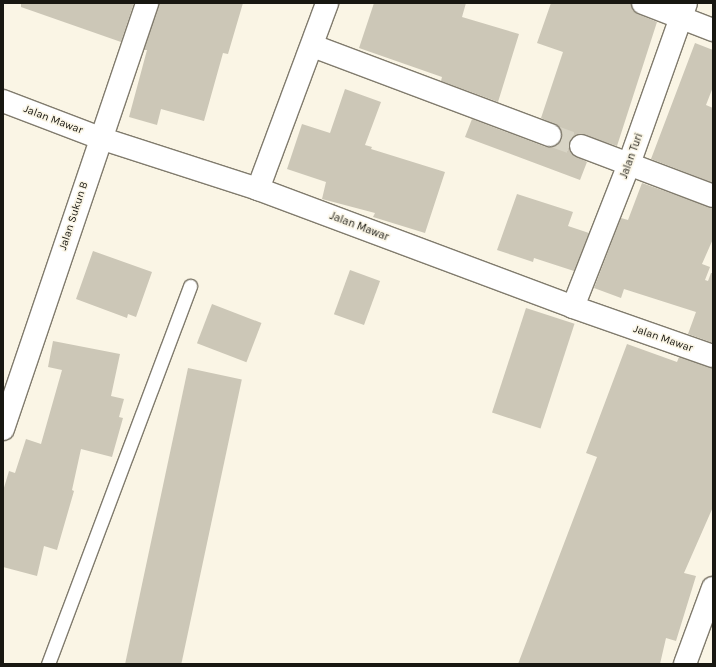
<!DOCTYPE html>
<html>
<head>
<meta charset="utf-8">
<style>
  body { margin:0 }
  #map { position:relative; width:716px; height:667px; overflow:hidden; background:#faf5e5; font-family:Karla,sans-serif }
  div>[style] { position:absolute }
  .building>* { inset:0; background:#ccc7b7; transform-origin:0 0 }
  .street-tunnel>* { height:22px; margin-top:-11px; transform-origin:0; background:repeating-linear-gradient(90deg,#d8d4c5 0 22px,transparent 0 33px) }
  .roads { filter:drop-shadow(1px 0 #807b6d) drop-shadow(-1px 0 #807b6d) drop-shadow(0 1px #807b6d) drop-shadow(0 -1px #807b6d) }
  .lane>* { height:13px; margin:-6.5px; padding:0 6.5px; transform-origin:6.5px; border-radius:6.5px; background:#fff }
  .street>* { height:22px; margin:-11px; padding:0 11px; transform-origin:11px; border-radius:11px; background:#fff }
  span { translate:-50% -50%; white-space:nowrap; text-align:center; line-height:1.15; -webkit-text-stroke:3px #faf5e5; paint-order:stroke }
  .street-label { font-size:11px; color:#181711 }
  .frame { position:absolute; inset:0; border:4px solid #181711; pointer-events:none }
</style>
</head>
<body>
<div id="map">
  <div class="building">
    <i style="clip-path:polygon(21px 3px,134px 3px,121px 42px,21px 7px)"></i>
    <i style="clip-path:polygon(159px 3px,243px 3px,228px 54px,223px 53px,204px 121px,161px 109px,157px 125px,129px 117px,147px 50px,144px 50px)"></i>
    <i style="clip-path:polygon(374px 3px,466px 3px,462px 17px,519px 34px,498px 102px,441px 81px,442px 77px,359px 48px)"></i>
    <i style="clip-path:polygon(551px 3px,631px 3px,633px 11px,638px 14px,657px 22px,617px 146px,579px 134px,570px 141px,572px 154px,587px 162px,580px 180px,465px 137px,472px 119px,546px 147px,552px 147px,562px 140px,559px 127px,541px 118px,563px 52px,537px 43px)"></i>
    <i style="clip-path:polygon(695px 43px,713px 50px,713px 87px,706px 105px,713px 108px,713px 183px,651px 159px)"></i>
    <i style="clip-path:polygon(345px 89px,381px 102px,365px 145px,372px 147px,371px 149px,445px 172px,425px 233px,373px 217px,375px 213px,322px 199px,326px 182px,287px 169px,302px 124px,330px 133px)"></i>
    <i style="clip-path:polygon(642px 183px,713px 208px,713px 239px,702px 264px,710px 267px,705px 280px,708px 281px,711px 273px,713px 273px,713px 343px,688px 334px,696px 312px,624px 289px,621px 298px,594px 288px,621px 218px,628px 220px)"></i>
    <i style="clip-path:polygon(517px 194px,573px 212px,568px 226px,589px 233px,574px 271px,534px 258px,533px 262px,497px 250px)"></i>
    <i style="clip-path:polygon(93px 251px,152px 272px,136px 317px,128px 314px,127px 318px,76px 299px)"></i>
    <i style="left:350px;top:270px;width:32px;height:47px;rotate:20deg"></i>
    <i style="left:212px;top:304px;width:53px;height:42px;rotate:21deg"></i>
    <i style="left:526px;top:308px;width:51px;height:110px;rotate:18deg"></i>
    <i style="clip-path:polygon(53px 341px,120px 354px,111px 396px,124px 399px,119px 417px,123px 418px,112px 457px,81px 449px,72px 490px,74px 491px,57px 550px,44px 546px,37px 576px,3px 567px,3px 491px,9px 471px,15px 473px,26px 439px,41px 444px,62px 370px,48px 367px)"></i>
    <i style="clip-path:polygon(627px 344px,677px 362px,679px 357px,713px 368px,713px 507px,684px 573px,696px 576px,676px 641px,666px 638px,660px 664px,518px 664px,597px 457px,586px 453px)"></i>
    <i style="left:188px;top:368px;width:55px;height:315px;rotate:12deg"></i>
  </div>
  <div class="street-tunnel">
    <i style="left:550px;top:135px;width:33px;rotate:20deg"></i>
  </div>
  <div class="roads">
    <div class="lane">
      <i style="left:48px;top:664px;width:404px;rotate:-69.4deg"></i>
    </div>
    <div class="street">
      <i style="left:643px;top:3px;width:75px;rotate:21.1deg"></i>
      <i style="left:313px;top:46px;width:253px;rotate:20.6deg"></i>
      <i style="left:3px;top:101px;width:104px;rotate:20.9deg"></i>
      <i style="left:100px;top:138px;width:166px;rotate:17.9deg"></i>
      <i style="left:258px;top:189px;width:336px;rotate:20.5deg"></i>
      <i style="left:573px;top:307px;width:148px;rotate:19.3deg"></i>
      <i style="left:581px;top:146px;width:141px;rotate:20.7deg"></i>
      <i style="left:258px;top:189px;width:198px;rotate:-69.6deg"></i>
      <i style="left:573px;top:307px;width:154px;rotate:-68.6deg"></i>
      <i style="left:629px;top:164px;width:171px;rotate:-70.5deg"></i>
      <i style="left:3px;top:429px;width:450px;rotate:-71.3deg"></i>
      <i style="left:685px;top:664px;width:81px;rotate:-69.8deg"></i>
    </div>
  </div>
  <div class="street-label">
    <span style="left:53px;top:120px;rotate:21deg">Jalan Mawar</span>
    <span style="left:632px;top:156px;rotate:-70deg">Jalan Turi</span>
    <span style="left:74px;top:216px;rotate:-72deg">Jalan Sukun B</span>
    <span style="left:359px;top:227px;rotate:21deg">Jalan Mawar</span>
    <span style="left:663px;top:339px;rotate:19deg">Jalan Mawar</span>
  </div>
  <div class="frame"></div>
</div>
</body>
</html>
